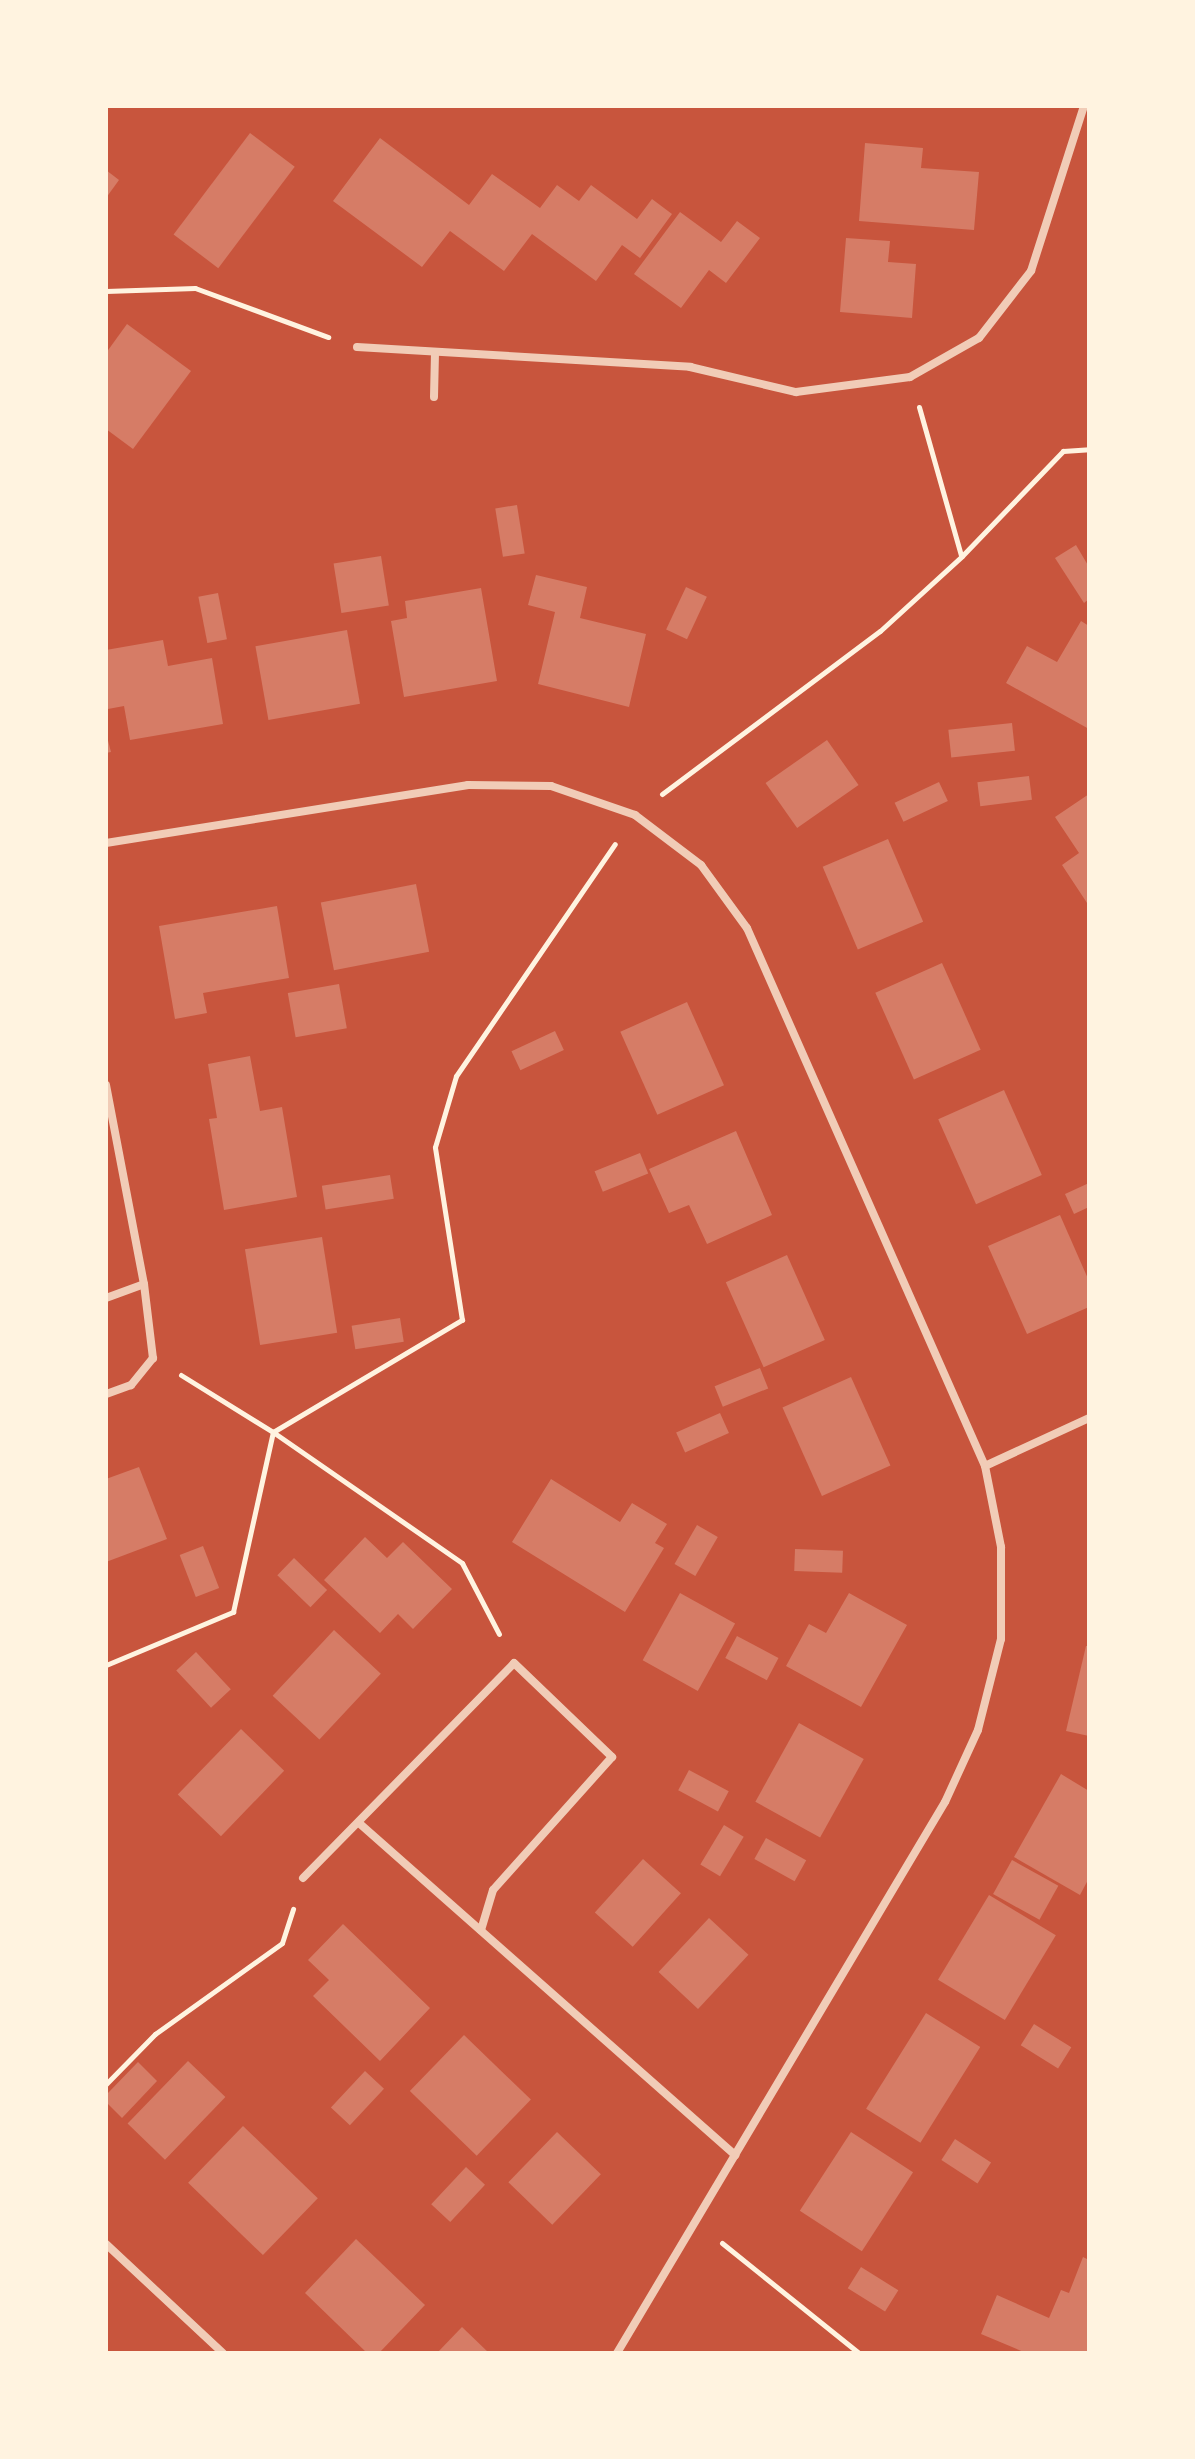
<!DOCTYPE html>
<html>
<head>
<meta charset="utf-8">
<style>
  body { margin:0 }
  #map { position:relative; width:1195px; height:2459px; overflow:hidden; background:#c8553d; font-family:"Asap Condensed",sans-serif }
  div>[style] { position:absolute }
  .building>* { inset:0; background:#d67c66; transform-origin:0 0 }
  .path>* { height:5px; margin:-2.5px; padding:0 2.5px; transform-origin:2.5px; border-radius:2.5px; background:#fff3e0 }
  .minor>* { height:8px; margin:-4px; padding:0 4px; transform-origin:4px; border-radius:4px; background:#f1ccb7 }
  span { translate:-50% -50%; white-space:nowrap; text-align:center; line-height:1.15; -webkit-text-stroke:8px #fff3e0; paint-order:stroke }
  .frame { position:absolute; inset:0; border:108px solid #fff3e0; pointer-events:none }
</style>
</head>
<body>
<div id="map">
  <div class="building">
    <i style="left:250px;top:133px;width:56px;height:127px;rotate:37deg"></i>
    <i style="clip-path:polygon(380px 138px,469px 205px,492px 174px,540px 208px,557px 185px,579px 201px,591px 185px,637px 219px,652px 199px,672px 214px,640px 258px,622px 245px,596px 281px,532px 234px,504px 271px,450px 231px,422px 267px,333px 201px)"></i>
    <i style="clip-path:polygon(865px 143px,923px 148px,921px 168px,979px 172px,974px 230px,859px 221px)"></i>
    <i style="clip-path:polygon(106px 170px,119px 180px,106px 198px)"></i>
    <i style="clip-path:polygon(680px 212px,721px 242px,737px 221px,760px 238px,726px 283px,709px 270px,681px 308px,634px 274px)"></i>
    <i style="clip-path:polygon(846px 238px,890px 241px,888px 262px,916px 264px,912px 318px,840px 312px)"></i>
    <i style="clip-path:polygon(127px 324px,191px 371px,133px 449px,106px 429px,106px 353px)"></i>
    <i style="left:517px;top:505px;width:49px;height:22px;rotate:81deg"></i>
    <i style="clip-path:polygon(1076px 545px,1089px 567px,1089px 599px,1084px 603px,1055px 558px)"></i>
    <i style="left:381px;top:556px;width:50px;height:48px;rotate:81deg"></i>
    <i style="clip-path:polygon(536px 575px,587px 587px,580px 618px,646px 634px,629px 707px,538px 684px,555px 612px,528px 605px)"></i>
    <i style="left:686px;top:587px;width:23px;height:47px;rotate:25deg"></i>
    <i style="clip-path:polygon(481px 588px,497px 681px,404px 697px,391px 621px,407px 618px,405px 601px)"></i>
    <i style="left:218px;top:593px;width:47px;height:20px;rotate:79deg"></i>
    <i style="clip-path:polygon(1081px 621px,1089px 626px,1089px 729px,1006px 683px,1027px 646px,1057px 662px)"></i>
    <i style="left:347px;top:630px;width:75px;height:93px;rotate:80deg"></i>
    <i style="clip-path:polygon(163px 640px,168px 666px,212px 658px,223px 724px,130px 740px,124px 706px,108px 709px,106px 650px)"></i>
    <i style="left:1012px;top:723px;width:28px;height:64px;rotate:84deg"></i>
    <i style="clip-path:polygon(106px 733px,111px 752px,106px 753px)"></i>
    <i style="left:827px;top:740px;width:55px;height:75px;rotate:55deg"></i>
    <i style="left:1029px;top:776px;width:24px;height:52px;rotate:83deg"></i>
    <i style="left:939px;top:782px;width:21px;height:49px;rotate:65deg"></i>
    <i style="clip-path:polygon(1089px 794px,1089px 906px,1062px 865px,1079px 853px,1055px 817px)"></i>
    <i style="left:888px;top:839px;width:90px;height:71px;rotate:67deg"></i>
    <i style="left:416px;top:884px;width:69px;height:97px;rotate:79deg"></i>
    <i style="clip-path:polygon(277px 906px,289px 978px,203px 993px,207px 1013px,175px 1019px,159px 926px)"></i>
    <i style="left:942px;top:963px;width:95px;height:73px;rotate:66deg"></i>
    <i style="left:339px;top:984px;width:45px;height:52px;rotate:80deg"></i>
    <i style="left:687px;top:1002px;width:91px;height:73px;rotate:66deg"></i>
    <i style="left:555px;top:1031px;width:21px;height:48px;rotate:65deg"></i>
    <i style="clip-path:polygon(250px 1056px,260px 1111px,282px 1107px,297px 1197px,224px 1210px,209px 1119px,217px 1118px,208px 1064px)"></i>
    <i style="left:1004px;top:1090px;width:93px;height:72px;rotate:66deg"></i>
    <i style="clip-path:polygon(736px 1131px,772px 1215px,707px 1244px,689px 1205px,669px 1213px,649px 1169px)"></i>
    <i style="left:640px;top:1153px;width:22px;height:49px;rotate:68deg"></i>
    <i style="left:390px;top:1175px;width:24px;height:69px;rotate:81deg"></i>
    <i style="clip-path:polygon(1089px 1183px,1089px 1207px,1074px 1214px,1065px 1194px)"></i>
    <i style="clip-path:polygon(1060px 1215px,1089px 1281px,1089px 1307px,1027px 1334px,988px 1246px)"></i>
    <i style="left:322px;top:1237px;width:97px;height:78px;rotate:81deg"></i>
    <i style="left:787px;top:1255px;width:93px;height:67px;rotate:66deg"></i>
    <i style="left:400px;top:1318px;width:24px;height:49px;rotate:81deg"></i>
    <i style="left:760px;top:1368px;width:22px;height:49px;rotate:68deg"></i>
    <i style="left:851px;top:1377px;width:97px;height:75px;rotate:66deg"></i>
    <i style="left:720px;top:1413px;width:22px;height:48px;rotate:66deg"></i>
    <i style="clip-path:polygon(139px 1467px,167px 1539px,106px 1562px,106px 1479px)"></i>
    <i style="clip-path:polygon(551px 1479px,620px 1522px,632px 1503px,667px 1524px,655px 1543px,664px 1548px,625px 1612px,512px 1542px)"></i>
    <i style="left:697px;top:1525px;width:24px;height:45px;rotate:30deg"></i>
    <i style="clip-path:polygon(365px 1537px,387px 1558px,403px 1542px,452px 1589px,413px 1629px,398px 1614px,380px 1633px,324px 1580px)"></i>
    <i style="left:203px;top:1546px;width:45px;height:25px;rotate:69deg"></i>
    <i style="left:795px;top:1549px;width:48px;height:22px;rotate:2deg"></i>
    <i style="left:294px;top:1558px;width:46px;height:24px;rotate:44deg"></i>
    <i style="left:680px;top:1593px;width:63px;height:77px;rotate:29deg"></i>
    <i style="clip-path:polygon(849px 1593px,907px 1625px,861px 1707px,786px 1666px,809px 1624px,826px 1633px)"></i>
    <i style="left:334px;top:1630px;width:64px;height:90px;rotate:43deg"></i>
    <i style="left:737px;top:1636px;width:47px;height:25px;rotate:28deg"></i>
    <i style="clip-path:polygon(1086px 1646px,1089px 1646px,1089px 1736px,1066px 1731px)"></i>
    <i style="left:196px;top:1652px;width:51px;height:27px;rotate:47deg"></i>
    <i style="left:799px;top:1723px;width:74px;height:90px;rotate:29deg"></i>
    <i style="left:241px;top:1729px;width:60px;height:91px;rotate:44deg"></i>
    <i style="left:689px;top:1770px;width:45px;height:23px;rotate:28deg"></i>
    <i style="clip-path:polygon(1061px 1774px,1089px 1791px,1089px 1878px,1080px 1895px,1014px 1857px)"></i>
    <i style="left:724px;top:1825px;width:23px;height:46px;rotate:31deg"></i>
    <i style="left:766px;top:1838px;width:46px;height:24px;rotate:29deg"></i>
    <i style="left:643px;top:1859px;width:51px;height:72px;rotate:42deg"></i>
    <i style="left:1012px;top:1860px;width:53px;height:39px;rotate:29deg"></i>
    <i style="left:989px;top:1895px;width:78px;height:99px;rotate:31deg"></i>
    <i style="left:709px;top:1918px;width:54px;height:74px;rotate:43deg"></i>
    <i style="clip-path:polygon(343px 1924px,430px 2008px,380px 2061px,313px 1996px,329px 1980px,308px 1960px)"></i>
    <i style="left:926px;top:2013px;width:64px;height:113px;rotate:32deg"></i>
    <i style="left:1034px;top:2024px;width:44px;height:25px;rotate:32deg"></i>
    <i style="left:464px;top:2035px;width:93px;height:78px;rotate:44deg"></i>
    <i style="left:188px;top:2061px;width:52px;height:87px;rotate:44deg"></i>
    <i style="clip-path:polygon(138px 2062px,157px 2081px,122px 2118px,106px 2102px,106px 2095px)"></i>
    <i style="left:365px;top:2071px;width:26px;height:50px;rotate:43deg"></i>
    <i style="left:243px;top:2126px;width:104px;height:79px;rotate:44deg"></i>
    <i style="left:557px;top:2132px;width:61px;height:70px;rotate:44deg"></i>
    <i style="left:851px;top:2132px;width:74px;height:94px;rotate:33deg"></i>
    <i style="left:955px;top:2139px;width:43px;height:25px;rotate:33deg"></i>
    <i style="left:466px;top:2167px;width:26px;height:51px;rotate:43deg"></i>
    <i style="clip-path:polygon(356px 2239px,425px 2305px,379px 2353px,367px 2353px,305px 2293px)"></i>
    <i style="clip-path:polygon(1083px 2257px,1089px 2260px,1089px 2353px,1026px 2353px,981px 2334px,997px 2295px,1049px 2318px,1061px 2290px,1069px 2293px)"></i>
    <i style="left:861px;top:2267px;width:44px;height:25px;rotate:32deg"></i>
    <i style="clip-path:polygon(462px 2327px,489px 2353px,437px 2353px)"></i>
  </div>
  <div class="path">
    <i style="left:106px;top:291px;width:89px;rotate:-1.9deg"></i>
    <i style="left:195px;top:288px;width:142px;rotate:20.2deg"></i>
    <i style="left:919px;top:407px;width:154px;rotate:74.2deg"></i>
    <i style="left:662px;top:794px;width:272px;rotate:-36.8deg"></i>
    <i style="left:880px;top:631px;width:111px;rotate:-42.4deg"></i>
    <i style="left:962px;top:556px;width:146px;rotate:-46.1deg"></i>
    <i style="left:1063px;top:451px;width:26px;rotate:-4deg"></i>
    <i style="left:181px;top:1375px;width:108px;rotate:31.8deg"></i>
    <i style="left:273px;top:1432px;width:220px;rotate:-30.7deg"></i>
    <i style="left:462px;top:1320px;width:175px;rotate:-98.9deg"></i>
    <i style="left:435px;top:1147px;width:74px;rotate:-73.5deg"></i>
    <i style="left:456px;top:1076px;width:281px;rotate:-55.6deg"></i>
    <i style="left:106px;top:1665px;width:138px;rotate:-22.7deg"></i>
    <i style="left:233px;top:1612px;width:184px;rotate:-77.5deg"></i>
    <i style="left:273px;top:1432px;width:230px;rotate:34.7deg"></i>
    <i style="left:462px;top:1563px;width:80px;rotate:62.5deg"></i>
    <i style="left:106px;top:2084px;width:70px;rotate:-45.6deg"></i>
    <i style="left:155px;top:2034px;width:156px;rotate:-35.6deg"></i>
    <i style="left:282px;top:1943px;width:36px;rotate:-72deg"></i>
    <i style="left:722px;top:2243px;width:176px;rotate:38.8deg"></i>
  </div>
  <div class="minor">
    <i style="left:357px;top:347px;width:334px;rotate:3.4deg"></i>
    <i style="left:690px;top:367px;width:109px;rotate:13.3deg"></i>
    <i style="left:796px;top:392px;width:115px;rotate:-7.5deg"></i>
    <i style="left:910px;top:377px;width:79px;rotate:-29.5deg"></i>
    <i style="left:979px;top:338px;width:85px;rotate:-52.2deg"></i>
    <i style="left:1031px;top:271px;width:173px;rotate:-72.2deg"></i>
    <i style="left:434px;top:397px;width:45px;rotate:-88.7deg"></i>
    <i style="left:106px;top:843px;width:367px;rotate:-9.1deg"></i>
    <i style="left:468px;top:785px;width:83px;rotate:0.7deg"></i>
    <i style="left:551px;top:786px;width:89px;rotate:19deg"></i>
    <i style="left:635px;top:815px;width:83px;rotate:37.1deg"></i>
    <i style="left:701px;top:865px;width:78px;rotate:53.9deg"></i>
    <i style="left:747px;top:928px;width:588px;rotate:66.14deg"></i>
    <i style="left:985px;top:1466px;width:83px;rotate:78.8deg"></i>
    <i style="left:1001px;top:1547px;width:92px;rotate:90deg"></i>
    <i style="left:1001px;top:1639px;width:94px;rotate:104.2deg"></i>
    <i style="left:978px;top:1730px;width:79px;rotate:114.6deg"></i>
    <i style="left:945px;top:1802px;width:641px;rotate:120.76deg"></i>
    <i style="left:106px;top:1085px;width:203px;rotate:79.2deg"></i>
    <i style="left:144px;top:1284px;width:75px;rotate:83.1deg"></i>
    <i style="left:153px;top:1358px;width:35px;rotate:129deg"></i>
    <i style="left:131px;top:1385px;width:27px;rotate:160deg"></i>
    <i style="left:106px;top:1298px;width:40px;rotate:-20.2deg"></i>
    <i style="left:985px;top:1466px;width:115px;rotate:-24.8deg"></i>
    <i style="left:359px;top:1823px;width:502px;rotate:41.44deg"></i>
    <i style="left:303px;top:1878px;width:301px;rotate:-45.5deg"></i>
    <i style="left:514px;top:1663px;width:136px;rotate:43.8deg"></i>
    <i style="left:612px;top:1757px;width:178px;rotate:131.8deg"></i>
    <i style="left:493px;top:1890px;width:42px;rotate:106.7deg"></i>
    <i style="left:106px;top:2244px;width:160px;rotate:43deg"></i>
  </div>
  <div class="frame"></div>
</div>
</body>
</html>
